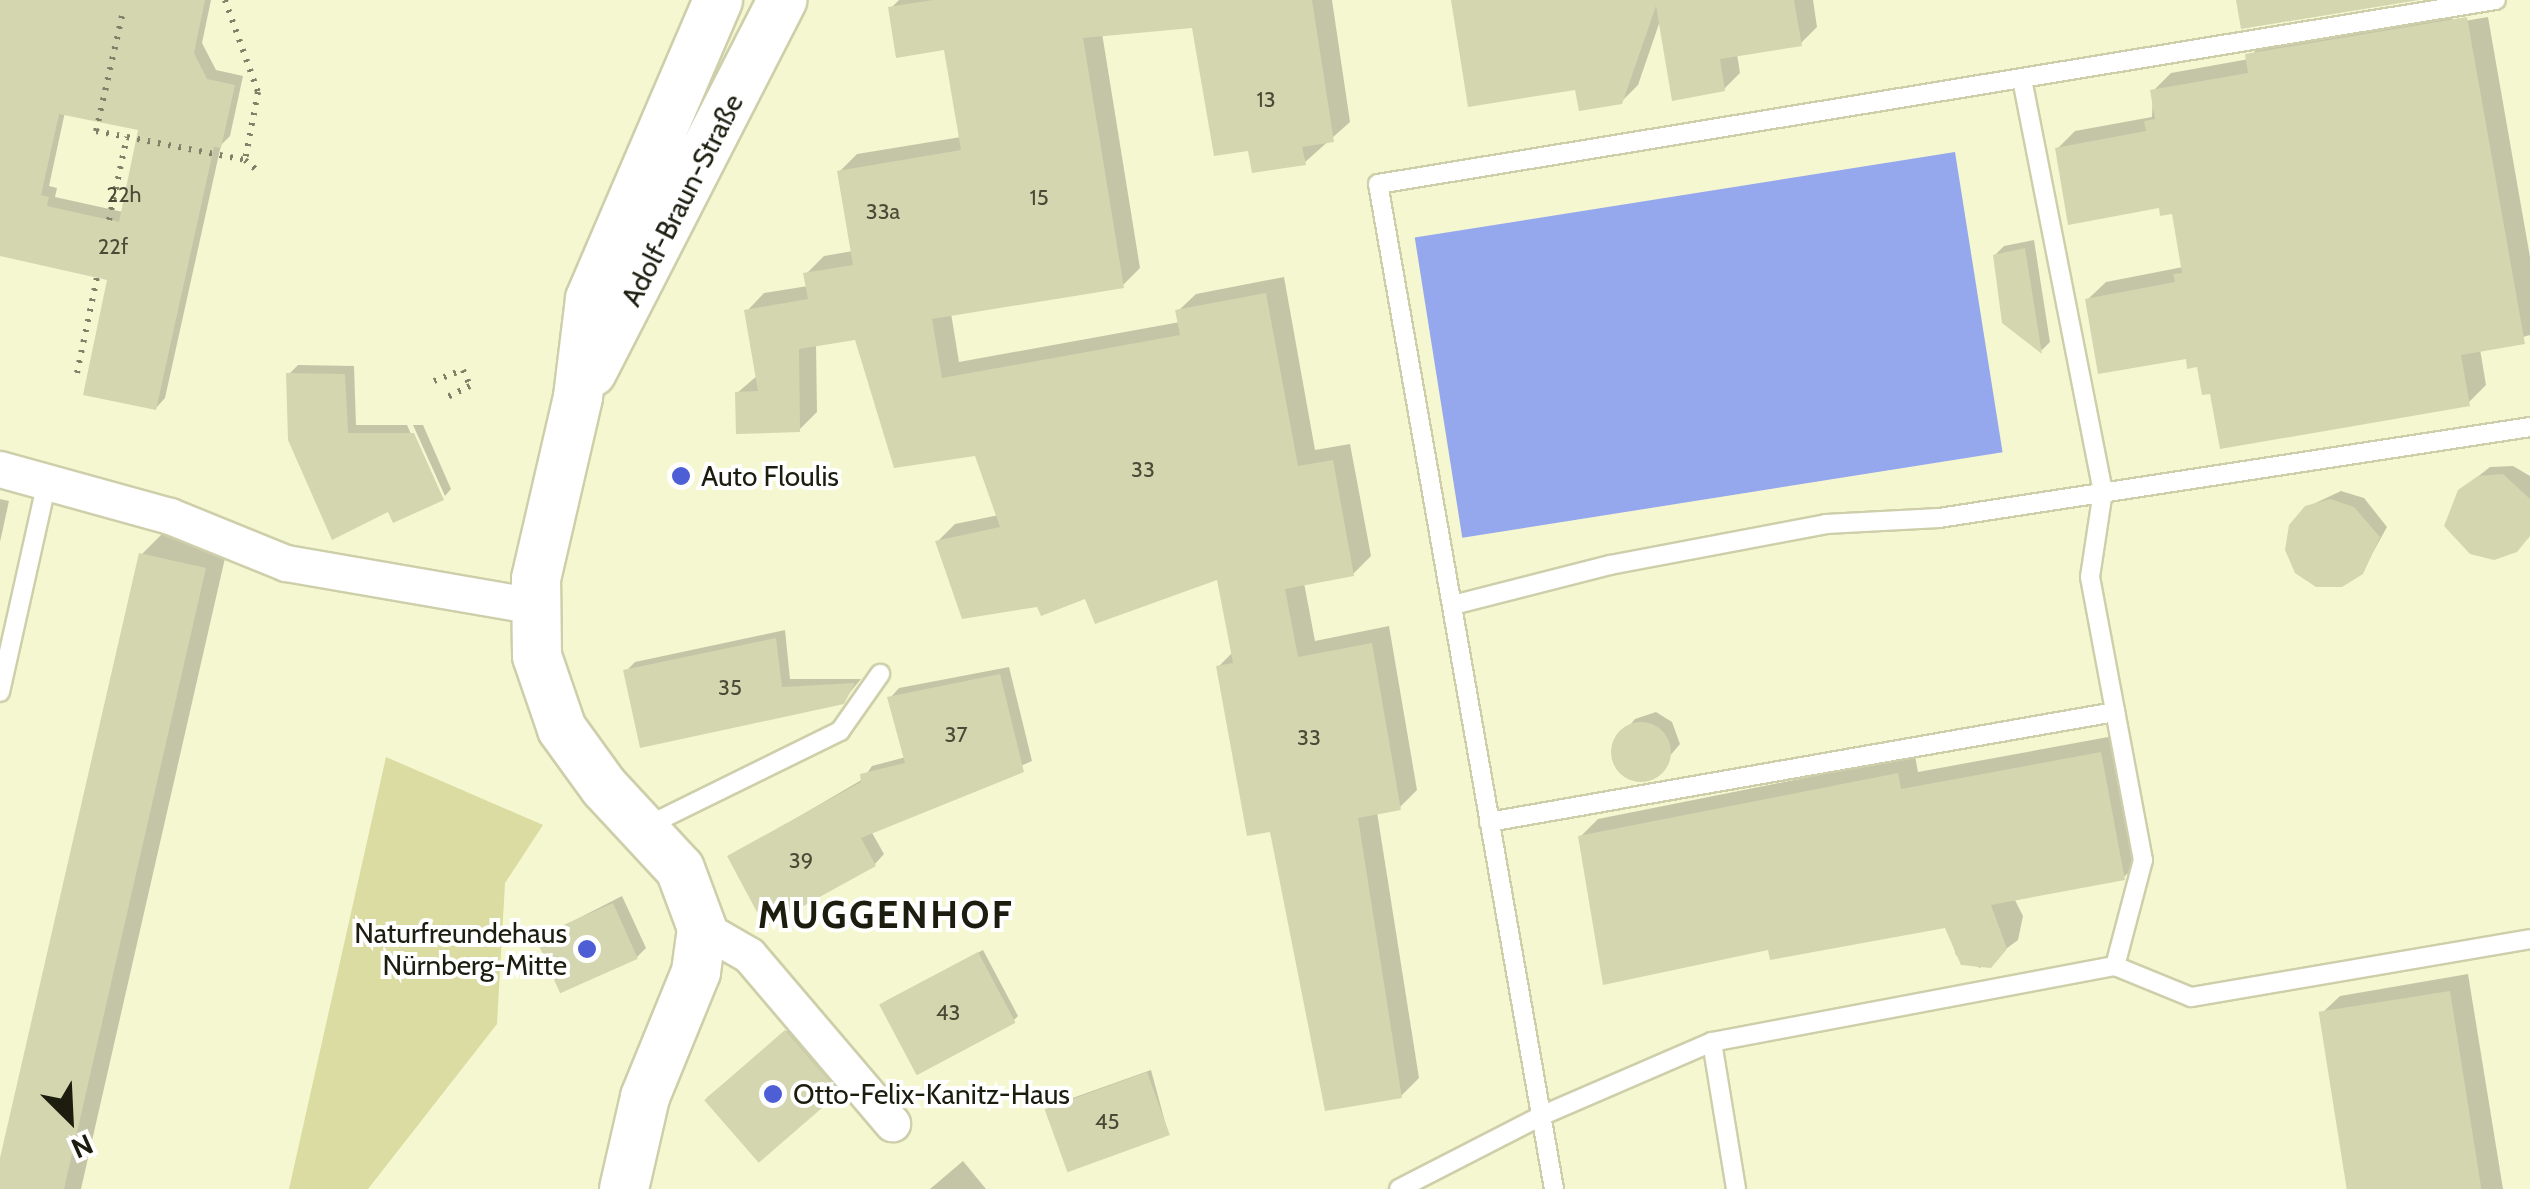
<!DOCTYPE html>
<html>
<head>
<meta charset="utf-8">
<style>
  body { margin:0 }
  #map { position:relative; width:2530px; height:1189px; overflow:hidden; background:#f5f7d1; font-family:Cabin,sans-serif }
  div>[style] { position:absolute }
  .green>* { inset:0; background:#dbdca1 }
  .water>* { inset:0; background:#95a7ed; transform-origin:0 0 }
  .shadow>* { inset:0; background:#0003; transform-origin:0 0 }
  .building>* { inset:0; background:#d4d6b0; transform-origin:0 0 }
  .round { border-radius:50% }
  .path>* { height:6px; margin-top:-3px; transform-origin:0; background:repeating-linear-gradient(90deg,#808168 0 2.5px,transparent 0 10.5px) }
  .roads { filter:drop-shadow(2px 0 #cecfaa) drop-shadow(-2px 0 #cecfaa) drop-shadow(0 2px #cecfaa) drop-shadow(0 -2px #cecfaa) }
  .service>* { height:18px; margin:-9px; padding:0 9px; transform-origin:9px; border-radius:9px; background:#fff }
  .minor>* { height:35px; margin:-17.5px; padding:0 17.5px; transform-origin:17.5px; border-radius:17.5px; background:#fff }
  .secondary>* { height:48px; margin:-24px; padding:0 24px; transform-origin:24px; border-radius:24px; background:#fff }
  .dots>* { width:28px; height:28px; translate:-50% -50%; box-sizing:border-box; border:5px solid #fff; border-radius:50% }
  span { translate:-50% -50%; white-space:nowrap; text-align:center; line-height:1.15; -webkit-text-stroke:8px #fff; paint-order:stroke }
  .number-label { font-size:22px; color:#4a4b37 }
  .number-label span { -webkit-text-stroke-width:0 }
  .street-label { font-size:28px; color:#1c1d0f }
  .poi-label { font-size:28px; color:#1c1d0f }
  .left { translate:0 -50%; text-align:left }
  .right { translate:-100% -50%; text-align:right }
  .district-label { font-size:38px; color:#1c1d0f; font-weight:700; letter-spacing:2.5px }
  .north { position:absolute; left:20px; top:1069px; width:100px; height:100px; -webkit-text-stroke:8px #fff; paint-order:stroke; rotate:156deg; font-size:28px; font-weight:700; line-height:40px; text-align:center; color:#1c1d0f }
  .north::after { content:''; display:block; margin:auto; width:35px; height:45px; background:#1c1d0f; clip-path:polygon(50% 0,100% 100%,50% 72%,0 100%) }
</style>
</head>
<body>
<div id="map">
  <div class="green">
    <i style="clip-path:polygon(386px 757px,543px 825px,505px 883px,497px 1024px,368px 1189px,289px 1189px)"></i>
  </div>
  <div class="water">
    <i style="left:1955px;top:152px;width:304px;height:547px;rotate:81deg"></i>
  </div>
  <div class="shadow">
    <i style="clip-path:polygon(evenodd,0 0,211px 0,202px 43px,216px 70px,243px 76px,230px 136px,221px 145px,165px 398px,156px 408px,110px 278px,0 253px,0 0,65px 112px,141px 129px,123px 212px,55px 197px,57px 188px,49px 186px,65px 112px)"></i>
    <i style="clip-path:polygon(899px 0,1332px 0,1350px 122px,1304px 163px,1250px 148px,1194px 25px,1102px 33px,1140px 268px,1123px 285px,951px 313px,959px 362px,1180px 322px,1178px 311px,1196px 294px,1284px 277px,1315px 450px,1350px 444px,1371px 556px,1353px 574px,1304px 583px,1315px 641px,1389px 626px,1417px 790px,1400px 807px,1377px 812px,1419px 1078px,1401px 1096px,1272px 829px,1218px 667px,1233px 652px,1219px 576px,1039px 604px,938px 541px,955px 524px,999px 515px,977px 453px,857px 337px,816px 344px,817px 412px,799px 430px,737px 393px,758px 375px,747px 311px,764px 293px,808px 286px,806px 274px,824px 256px,853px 251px,839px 172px,857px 154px,961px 137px,946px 47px,891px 8px)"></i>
    <i style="clip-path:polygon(1453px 0,1813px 0,1817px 27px,1801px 43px,1737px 54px,1740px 73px,1724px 89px,1661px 18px,1638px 85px,1621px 102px,1577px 87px)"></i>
    <i style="clip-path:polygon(2450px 6px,2453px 23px,2488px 17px,2530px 257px,2530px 335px,2480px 349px,2486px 385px,2468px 403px,2212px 391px,2199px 364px,2087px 300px,2106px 282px,2183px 267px,2174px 211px,2057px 149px,2075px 131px,2152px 117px,2153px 91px,2171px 73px,2249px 59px,2266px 37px)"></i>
    <i style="clip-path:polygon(2034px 240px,2050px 342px,2042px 350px,2005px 321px,1995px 255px,2004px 246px)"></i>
    <i style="clip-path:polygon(298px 365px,354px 366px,356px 425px,407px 425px,440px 498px,394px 520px,289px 374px)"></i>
    <i style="clip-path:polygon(413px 425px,423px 425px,451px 489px,445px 496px)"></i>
    <i style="clip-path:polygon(2513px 466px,2530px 476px,2530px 535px,2460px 491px,2490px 467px)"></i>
    <i style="clip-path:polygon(2341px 491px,2364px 498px,2387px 527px,2362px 572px,2307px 507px)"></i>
    <i style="clip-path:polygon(0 499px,9px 501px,0 542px)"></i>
    <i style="clip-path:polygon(166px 530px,228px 545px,81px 1189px,0 1189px,141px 555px)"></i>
    <i style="clip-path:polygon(785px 630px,790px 679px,861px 679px,842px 702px,626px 671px,635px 662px)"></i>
    <i style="clip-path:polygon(1009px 667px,1032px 761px,871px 831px,884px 854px,875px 864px,766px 923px,730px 857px,863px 779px,872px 766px,906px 757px,890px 698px,899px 688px)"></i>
    <i style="clip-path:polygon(1656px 712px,1672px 722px,1680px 744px,1651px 778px,1634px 781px,1618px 767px,1614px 744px,1635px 719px)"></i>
    <i style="clip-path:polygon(2119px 735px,2141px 860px,2123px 878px,2014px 898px,2023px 916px,2018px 940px,1980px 968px,1956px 955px,1947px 925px,1770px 947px,1580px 837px,1598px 819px,1915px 756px,1918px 772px)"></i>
    <i style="clip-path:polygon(622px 896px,646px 948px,637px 957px,538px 939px)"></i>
    <i style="clip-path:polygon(983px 950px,1018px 1016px,1014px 1020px,886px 1001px)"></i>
    <i style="clip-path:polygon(2468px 974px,2503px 1189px,2351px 1189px,2321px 1014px,2340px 996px)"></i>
    <i style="left:790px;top:1028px;width:79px;height:109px;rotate:50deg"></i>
    <i style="clip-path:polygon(1151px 1070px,1168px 1133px,1046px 1110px,1050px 1106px)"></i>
    <i style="clip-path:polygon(963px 1161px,986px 1189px,930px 1189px)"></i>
  </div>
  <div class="building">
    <i style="clip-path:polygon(evenodd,0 0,205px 0,194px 53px,207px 79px,235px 85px,221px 148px,214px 147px,156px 410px,83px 395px,107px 280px,0 256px,0 0,59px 114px,138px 130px,119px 222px,47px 206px,49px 197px,41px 195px,59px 114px)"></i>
    <i style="clip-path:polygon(933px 0,1312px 0,1334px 142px,1302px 147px,1306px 165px,1252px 173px,1248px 151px,1214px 156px,1192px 28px,1083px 38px,1124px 288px,932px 319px,942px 378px,1180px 335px,1175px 310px,1266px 293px,1298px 466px,1333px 460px,1354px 576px,1285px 589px,1298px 657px,1372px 643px,1401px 810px,1358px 818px,1402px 1098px,1325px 1111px,1270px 832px,1247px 836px,1216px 666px,1233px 663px,1217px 580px,1095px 624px,1085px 599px,1041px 616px,1037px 607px,962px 619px,935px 541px,1000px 527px,975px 456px,894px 468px,855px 340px,799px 349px,800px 432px,736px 434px,735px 392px,758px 391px,744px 310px,808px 299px,803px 273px,853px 265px,837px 171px,961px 150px,944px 50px,896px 58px,888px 7px)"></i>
    <i style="clip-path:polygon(1451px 0,1794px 0,1802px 46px,1720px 59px,1725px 91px,1672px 101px,1656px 6px,1622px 104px,1579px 111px,1575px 90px,1468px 107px)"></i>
    <i style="clip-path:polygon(2236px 0,2419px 0,2241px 29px)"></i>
    <i style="clip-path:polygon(2467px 17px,2525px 344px,2461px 355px,2470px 406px,2220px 449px,2210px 394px,2202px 395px,2197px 367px,2187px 369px,2186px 359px,2098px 374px,2085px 299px,2175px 282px,2173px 274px,2182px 273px,2172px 214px,2160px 216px,2159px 208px,2068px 225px,2055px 148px,2146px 131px,2144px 121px,2155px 119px,2150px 90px,2248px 73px,2245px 54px)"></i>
    <i style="clip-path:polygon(2025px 248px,2042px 354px,2002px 323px,1993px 255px)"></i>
    <i style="clip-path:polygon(286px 373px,345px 374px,348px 433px,414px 433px,444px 500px,393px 523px,388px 512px,332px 540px,288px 440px)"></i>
    <i style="clip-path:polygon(2503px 474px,2530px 499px,2530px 536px,2517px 552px,2494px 560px,2470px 554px,2444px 526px,2458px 490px,2478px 476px)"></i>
    <i style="clip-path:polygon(2330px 499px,2354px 507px,2380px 537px,2363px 574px,2342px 587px,2316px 587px,2295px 573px,2285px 550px,2289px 525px,2305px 506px)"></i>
    <i style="clip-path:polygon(139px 553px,206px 568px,64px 1189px,0 1189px,0 1158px)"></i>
    <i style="clip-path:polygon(776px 638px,782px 687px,855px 683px,844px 704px,640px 748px,623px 670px)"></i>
    <i style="clip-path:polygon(1000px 674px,1024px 772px,861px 838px,876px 866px,765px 927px,727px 856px,861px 782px,860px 774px,905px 763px,887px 697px)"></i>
    <i class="round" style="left:1611px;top:722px;width:60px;height:60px"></i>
    <i style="clip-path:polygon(2101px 752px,2125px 880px,1991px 905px,2007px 949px,1991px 968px,1961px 965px,1945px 928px,1770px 960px,1768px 950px,1603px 985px,1578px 836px,1898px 773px,1901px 789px)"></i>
    <i style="left:613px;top:903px;width:61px;height:85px;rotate:66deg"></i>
    <i style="left:978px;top:952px;width:80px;height:112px;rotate:62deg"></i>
    <i style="left:2450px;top:991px;width:201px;height:133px;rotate:81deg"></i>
    <i style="left:785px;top:1030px;width:83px;height:107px;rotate:49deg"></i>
    <i style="left:1147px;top:1072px;width:67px;height:109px;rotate:70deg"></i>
  </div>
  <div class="path">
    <i style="left:225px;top:0;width:98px;rotate:70.3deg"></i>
    <i style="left:258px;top:92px;width:69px;rotate:100.8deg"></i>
    <i style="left:245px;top:160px;width:20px;rotate:41deg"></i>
    <i style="left:122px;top:16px;width:118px;rotate:102.7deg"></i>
    <i style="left:96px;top:131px;width:32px;rotate:11deg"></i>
    <i style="left:109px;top:220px;width:85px;rotate:-77.8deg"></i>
    <i style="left:127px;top:137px;width:120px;rotate:11deg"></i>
    <i style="left:77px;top:373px;width:98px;rotate:-78.2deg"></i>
    <i style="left:434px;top:381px;width:31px;rotate:-21deg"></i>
    <i style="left:463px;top:370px;width:17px;rotate:66deg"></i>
    <i style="left:470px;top:386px;width:28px;rotate:154deg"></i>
  </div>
  <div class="roads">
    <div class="service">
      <i style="left:2022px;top:79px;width:420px;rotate:78.9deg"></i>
      <i style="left:2103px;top:491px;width:87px;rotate:98.6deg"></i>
      <i style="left:2090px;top:577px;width:288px;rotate:79.4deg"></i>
      <i style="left:2143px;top:860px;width:110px;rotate:104.8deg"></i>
      <i style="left:1453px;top:605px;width:162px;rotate:-14.3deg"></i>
      <i style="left:1610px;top:565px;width:220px;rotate:-10.7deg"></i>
      <i style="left:1826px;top:524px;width:113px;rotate:-3deg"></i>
      <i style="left:1939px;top:518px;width:598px;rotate:-8.75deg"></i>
      <i style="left:0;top:692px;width:219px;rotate:-77.4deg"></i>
      <i style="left:1489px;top:822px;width:636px;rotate:-9.97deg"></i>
      <i style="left:647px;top:826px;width:215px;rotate:-26.2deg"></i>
      <i style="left:840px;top:731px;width:70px;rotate:-54.9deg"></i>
      <i style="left:1712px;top:1042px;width:149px;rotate:80.7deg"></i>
      <i style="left:1399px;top:1189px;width:160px;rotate:-27.2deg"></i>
      <i style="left:1541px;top:1116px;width:186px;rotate:-23.4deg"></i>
      <i style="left:1712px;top:1042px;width:410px;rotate:-10.7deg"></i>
      <i style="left:2115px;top:966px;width:82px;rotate:22.2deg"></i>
      <i style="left:2191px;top:997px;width:344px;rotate:-9.7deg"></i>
      <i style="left:1554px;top:1189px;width:1020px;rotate:-99.93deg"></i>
      <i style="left:1378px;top:184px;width:1133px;rotate:-9.35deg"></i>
    </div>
    <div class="minor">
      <i style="left:0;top:469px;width:176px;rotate:15.5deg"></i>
      <i style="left:170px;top:516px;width:125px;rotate:22.1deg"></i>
      <i style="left:286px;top:563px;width:252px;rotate:9.8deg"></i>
      <i style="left:702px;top:928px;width:54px;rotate:29.9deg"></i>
      <i style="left:749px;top:955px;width:221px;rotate:49.6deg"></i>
    </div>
    <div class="secondary">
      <i style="left:592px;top:372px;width:418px;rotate:-62.9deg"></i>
      <i style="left:624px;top:1189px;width:94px;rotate:-77.1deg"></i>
      <i style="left:645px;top:1097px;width:135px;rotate:-67.8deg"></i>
      <i style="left:696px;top:972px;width:44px;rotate:-82.2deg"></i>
      <i style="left:702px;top:928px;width:63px;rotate:-110.4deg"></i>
      <i style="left:680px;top:869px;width:112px;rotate:-132.8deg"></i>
      <i style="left:604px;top:787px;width:72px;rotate:-125.9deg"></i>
      <i style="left:562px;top:729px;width:77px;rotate:-108.9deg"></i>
      <i style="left:537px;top:656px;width:77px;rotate:-90.7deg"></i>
      <i style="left:536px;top:579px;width:187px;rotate:-77deg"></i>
      <i style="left:578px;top:397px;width:99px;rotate:-83deg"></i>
      <i style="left:590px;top:299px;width:325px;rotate:-66.8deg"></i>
    </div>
  </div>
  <div class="dots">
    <i style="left:681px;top:476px;background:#4e5ed4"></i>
    <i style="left:587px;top:949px;background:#4e5ed4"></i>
    <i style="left:773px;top:1094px;background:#4e5ed4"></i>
  </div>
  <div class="number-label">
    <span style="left:1266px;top:100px">13</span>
    <span style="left:124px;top:195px">22h</span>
    <span style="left:1039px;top:198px">15</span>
    <span style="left:883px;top:212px">33a</span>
    <span style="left:113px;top:247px">22f</span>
    <span style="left:1143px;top:470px">33</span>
    <span style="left:730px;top:688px">35</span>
    <span style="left:956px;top:735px">37</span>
    <span style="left:1309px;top:738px">33</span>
    <span style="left:801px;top:861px">39</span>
    <span style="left:948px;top:1013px">43</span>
    <span style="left:1107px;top:1122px">45</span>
  </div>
  <div class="street-label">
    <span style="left:682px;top:200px;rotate:-63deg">Adolf-Braun-Straße</span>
  </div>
  <div class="poi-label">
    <span class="left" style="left:701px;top:476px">Auto Floulis</span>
    <span class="right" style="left:567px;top:949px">Naturfreundehaus<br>Nürnberg-Mitte</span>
    <span class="left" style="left:793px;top:1094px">Otto-Felix-Kanitz-Haus</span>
  </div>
  <div class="district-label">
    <span style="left:886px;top:915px">MUGGENHOF</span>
  </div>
  <div class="north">N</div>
</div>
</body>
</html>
